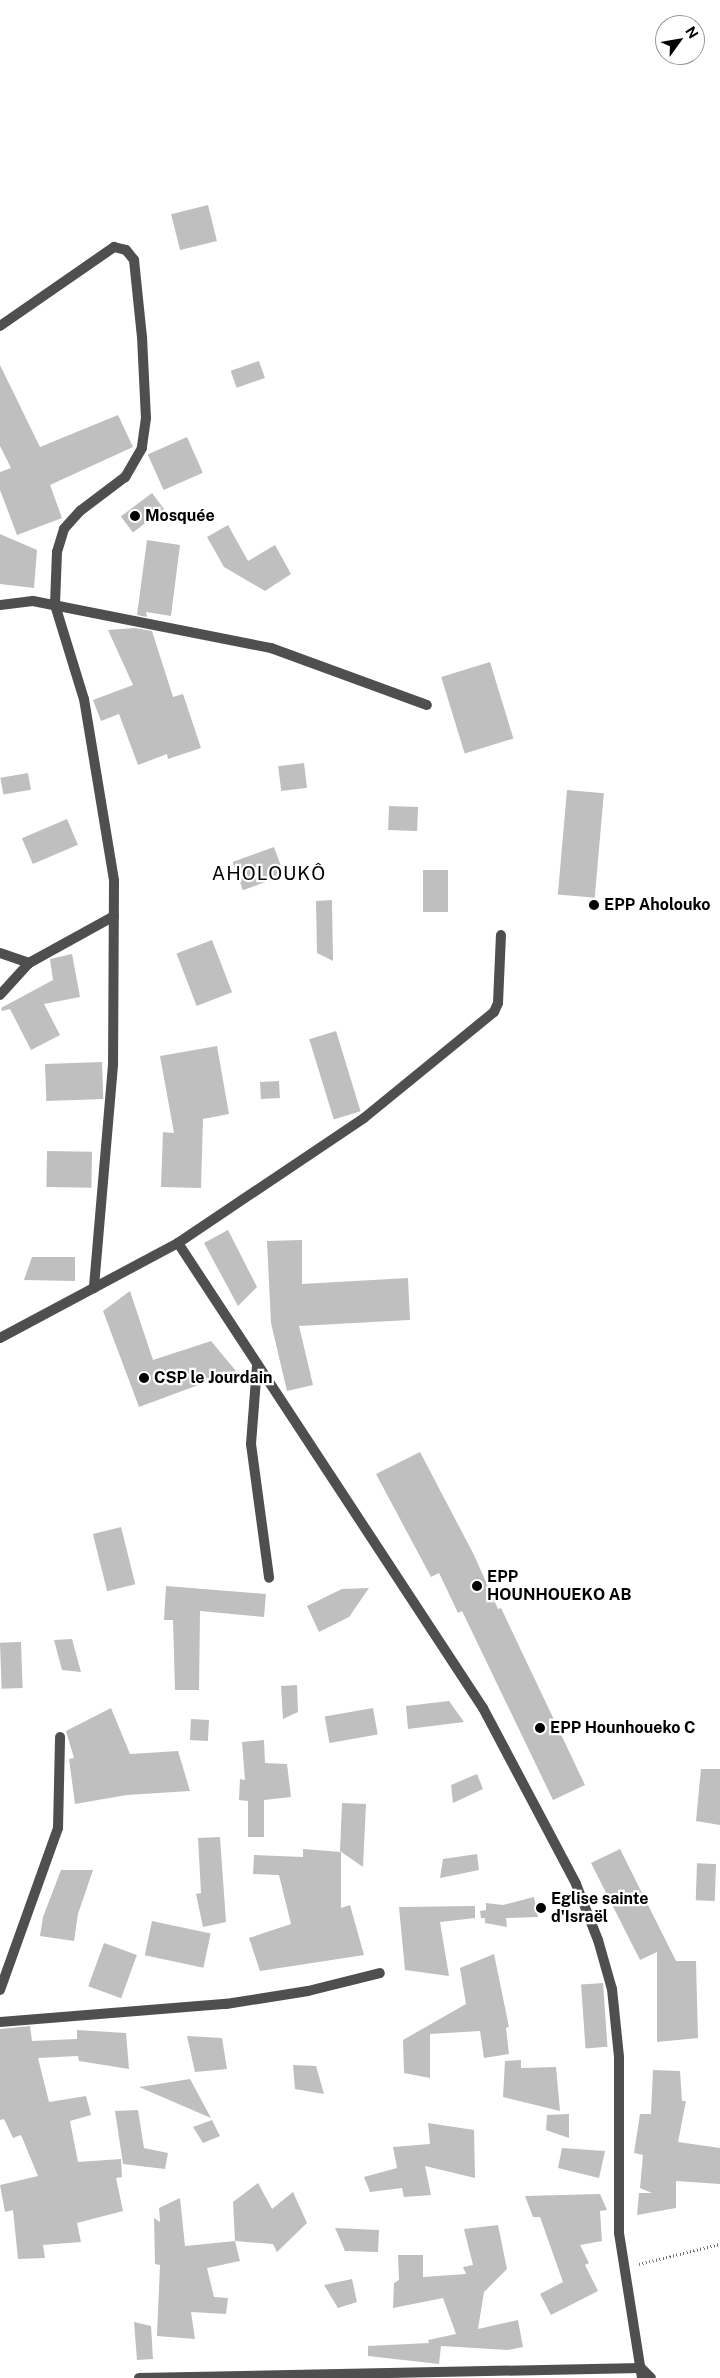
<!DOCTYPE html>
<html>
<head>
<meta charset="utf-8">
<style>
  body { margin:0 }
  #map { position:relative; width:720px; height:2378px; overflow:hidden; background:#fff; font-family:"Public Sans",sans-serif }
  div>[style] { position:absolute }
  .building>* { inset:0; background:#bfbfbf; transform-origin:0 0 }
  .path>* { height:3px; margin-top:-1.5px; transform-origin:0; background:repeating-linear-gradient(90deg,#717171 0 1px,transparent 0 3.5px) }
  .minor>* { height:10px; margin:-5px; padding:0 5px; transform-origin:5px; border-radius:5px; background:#4f4f4f }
  .dots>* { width:14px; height:14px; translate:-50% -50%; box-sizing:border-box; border:2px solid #fff; border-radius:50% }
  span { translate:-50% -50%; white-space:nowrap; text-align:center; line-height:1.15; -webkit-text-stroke:4.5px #fff; paint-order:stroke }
  .poi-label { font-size:16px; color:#000; font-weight:700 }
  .left { translate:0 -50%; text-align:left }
  .quarter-label { font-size:19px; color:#000; letter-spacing:1px }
  .north { position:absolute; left:655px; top:15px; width:50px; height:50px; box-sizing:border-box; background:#fff; border:1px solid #999; border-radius:50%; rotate:58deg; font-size:14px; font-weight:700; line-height:20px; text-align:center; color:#000 }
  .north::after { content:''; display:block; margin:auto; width:18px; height:22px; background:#000; clip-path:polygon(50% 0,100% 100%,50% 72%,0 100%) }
</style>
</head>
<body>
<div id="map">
  <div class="building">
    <i style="left:208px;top:205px;width:37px;height:38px;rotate:76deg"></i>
    <i style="left:259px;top:361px;width:18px;height:30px;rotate:71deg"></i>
    <i style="clip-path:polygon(0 365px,40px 447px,118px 415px,133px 447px,50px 485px,62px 518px,17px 535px,0 490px,0 472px,11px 468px,0 446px)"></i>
    <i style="left:187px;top:437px;width:39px;height:43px;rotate:66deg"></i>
    <i style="left:152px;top:493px;width:20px;height:39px;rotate:53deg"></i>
    <i style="clip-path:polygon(228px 525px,248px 561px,275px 545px,291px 574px,265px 591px,224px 567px,207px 537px)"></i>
    <i style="clip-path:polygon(0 534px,37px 550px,34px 588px,0 584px)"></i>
    <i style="clip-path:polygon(147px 540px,180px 545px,171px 616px,146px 612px,147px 617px,137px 615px)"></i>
    <i style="clip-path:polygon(135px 628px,152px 631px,173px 697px,183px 694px,201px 748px,168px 759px,167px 754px,138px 765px,119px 714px,101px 721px,93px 700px,133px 685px,108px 630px)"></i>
    <i style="left:490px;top:662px;width:80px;height:51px;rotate:73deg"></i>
    <i style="left:304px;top:763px;width:25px;height:26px;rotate:83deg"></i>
    <i style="left:28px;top:773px;width:17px;height:28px;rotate:80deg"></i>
    <i style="left:567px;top:790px;width:37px;height:105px;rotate:5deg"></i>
    <i style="left:389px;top:806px;width:29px;height:24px;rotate:2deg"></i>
    <i style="left:67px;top:819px;width:28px;height:49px;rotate:67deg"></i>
    <i style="left:274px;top:847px;width:30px;height:44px;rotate:70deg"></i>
    <i style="left:423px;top:870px;width:25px;height:42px"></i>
    <i style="clip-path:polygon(332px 900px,333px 961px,317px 953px,316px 901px)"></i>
    <i style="left:212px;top:940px;width:56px;height:38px;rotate:69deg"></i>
    <i style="clip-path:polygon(72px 954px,80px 997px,44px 1004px,60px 1035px,31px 1050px,10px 1009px,2px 1011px,1px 1008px,53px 980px,50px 959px)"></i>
    <i style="left:336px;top:1031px;width:84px;height:28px;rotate:73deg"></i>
    <i style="clip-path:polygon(217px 1046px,229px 1114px,203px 1119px,201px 1188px,161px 1187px,163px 1132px,174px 1133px,160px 1056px)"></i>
    <i style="left:102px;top:1062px;width:37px;height:57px;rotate:88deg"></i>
    <i style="left:279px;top:1081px;width:17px;height:19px;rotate:87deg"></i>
    <i style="left:47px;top:1151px;width:45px;height:36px;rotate:1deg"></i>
    <i style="clip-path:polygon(228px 1230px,257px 1287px,238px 1306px,204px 1243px)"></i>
    <i style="clip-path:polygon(302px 1240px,302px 1284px,408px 1278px,410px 1320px,299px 1326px,313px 1385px,287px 1391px,271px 1323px,267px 1241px)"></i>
    <i style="clip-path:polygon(32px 1257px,75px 1257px,75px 1281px,24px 1280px)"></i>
    <i style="clip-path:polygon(130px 1291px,153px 1360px,211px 1341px,236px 1371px,139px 1407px,103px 1311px)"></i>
    <i style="clip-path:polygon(420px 1452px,474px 1555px,498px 1609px,501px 1608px,585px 1785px,553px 1800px,462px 1611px,458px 1613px,439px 1573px,431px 1577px,376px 1474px)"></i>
    <i style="left:121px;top:1527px;width:59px;height:29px;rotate:76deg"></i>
    <i style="clip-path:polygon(166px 1586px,266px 1594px,264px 1617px,200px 1611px,199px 1690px,175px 1690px,173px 1620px,164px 1620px)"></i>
    <i style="clip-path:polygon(369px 1588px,349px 1617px,319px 1632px,307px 1606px,342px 1589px)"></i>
    <i style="clip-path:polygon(72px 1639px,81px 1672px,62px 1670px,54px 1640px)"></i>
    <i style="left:21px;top:1642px;width:46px;height:21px;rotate:88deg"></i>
    <i style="clip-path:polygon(297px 1685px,298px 1712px,283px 1719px,281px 1686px)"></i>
    <i style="clip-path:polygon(449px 1701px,464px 1722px,408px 1729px,406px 1706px)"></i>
    <i style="clip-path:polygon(111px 1708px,130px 1754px,178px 1751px,190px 1791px,127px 1795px,75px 1804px,69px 1759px,74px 1758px,66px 1731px)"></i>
    <i style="left:373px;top:1708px;width:27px;height:49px;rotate:80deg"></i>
    <i style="left:191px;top:1719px;width:18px;height:21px;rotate:3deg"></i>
    <i style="clip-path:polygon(264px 1740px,265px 1763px,287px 1764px,291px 1797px,264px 1800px,264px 1837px,248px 1837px,248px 1801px,239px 1800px,240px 1779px,245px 1780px,242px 1742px)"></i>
    <i style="clip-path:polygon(701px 1769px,720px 1769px,720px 1825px,696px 1821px)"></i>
    <i style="clip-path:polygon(477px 1774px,483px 1789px,453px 1803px,451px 1785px)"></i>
    <i style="clip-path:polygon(342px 1803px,366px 1804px,363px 1867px,340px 1851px)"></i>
    <i style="clip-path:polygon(220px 1837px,226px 1922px,203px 1927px,196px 1894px,201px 1893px,198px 1838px)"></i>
    <i style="clip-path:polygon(303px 1849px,341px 1852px,341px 1908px,350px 1905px,364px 1955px,260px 1971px,249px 1938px,291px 1924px,279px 1875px,253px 1874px,254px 1855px,303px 1857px)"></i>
    <i style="clip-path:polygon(620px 1849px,676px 1961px,696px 1961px,698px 2038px,657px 2042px,657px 1952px,640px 1960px,591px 1863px)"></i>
    <i style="clip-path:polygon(477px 1854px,479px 1870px,440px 1878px,443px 1859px)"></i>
    <i style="left:716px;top:1864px;width:37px;height:19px;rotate:92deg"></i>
    <i style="clip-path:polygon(61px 1870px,93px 1870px,78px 1914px,74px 1941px,40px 1936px,43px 1917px)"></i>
    <i style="clip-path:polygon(534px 1897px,538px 1917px,506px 1918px,507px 1927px,485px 1923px,485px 1918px,481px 1918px,480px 1911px,486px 1910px,486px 1903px,503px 1905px)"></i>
    <i style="clip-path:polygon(475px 1906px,475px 1918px,440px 1922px,449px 1976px,405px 1970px,399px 1907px)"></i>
    <i style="left:152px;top:1921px;width:60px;height:35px;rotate:12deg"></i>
    <i style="left:104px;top:1943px;width:35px;height:46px;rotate:20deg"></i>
    <i style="clip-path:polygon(494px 1954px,509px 2027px,506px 2028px,509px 2054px,484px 2058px,480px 2031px,430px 2034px,430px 2078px,404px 2073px,403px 2040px,466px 2004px,460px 1968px)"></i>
    <i style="left:603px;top:1983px;width:64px;height:22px;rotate:86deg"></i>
    <i style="clip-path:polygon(30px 2026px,32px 2041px,77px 2039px,77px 2030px,126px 2033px,129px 2069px,79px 2061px,78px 2056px,38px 2058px,49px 2102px,86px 2096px,91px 2115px,70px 2121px,78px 2162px,121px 2159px,122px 2177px,116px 2178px,123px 2211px,77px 2223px,81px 2242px,43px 2245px,45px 2258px,18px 2259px,13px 2210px,5px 2212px,0 2185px,38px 2176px,21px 2135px,13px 2138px,4px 2119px,0 2120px,0 2029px)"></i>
    <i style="clip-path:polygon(187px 2036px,222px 2038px,227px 2069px,195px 2072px)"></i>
    <i style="clip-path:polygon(521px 2060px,521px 2068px,556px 2067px,560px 2111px,503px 2097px,505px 2061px)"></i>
    <i style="clip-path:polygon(293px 2065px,316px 2066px,324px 2094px,295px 2089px)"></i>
    <i style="clip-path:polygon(653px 2070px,680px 2071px,682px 2101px,686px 2101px,678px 2142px,720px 2148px,720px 2184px,676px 2181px,676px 2208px,637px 2215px,639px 2193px,652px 2193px,640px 2188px,643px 2155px,634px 2153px,640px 2114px,651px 2114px)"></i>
    <i style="clip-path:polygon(190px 2079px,211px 2118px,139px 2087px,165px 2083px)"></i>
    <i style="clip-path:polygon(138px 2110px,144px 2148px,168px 2153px,165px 2169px,123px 2164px,115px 2111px)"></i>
    <i style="clip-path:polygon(569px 2114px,569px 2138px,546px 2130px,547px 2115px)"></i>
    <i style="clip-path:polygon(212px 2120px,220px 2136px,203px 2143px,193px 2127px)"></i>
    <i style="clip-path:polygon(428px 2123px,474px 2130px,475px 2178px,425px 2166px,431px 2195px,404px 2197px,402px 2188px,370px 2192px,364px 2177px,397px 2168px,393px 2147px,430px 2144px)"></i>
    <i style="clip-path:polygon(562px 2148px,605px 2151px,599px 2178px,558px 2168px)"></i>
    <i style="clip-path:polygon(258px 2183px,272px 2209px,293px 2192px,307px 2223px,277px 2252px,273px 2244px,235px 2241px,233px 2202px)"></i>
    <i style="clip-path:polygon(600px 2194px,607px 2210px,600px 2211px,602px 2241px,580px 2245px,589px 2263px,585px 2265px,598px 2291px,551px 2315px,540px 2294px,563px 2282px,540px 2217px,533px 2217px,525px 2196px)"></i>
    <i style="clip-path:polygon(180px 2198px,185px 2246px,235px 2241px,240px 2261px,207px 2268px,214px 2297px,228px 2298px,226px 2314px,191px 2312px,195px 2339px,157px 2336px,160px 2265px,155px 2264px,154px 2218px,160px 2222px,159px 2208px)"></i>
    <i style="clip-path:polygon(498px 2225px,507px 2269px,484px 2292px,478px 2329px,518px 2320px,523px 2347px,508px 2350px,441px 2346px,439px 2364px,368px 2356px,368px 2346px,429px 2343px,428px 2340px,456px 2334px,443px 2298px,393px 2308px,394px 2283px,399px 2280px,398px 2255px,423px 2255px,423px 2277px,466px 2274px,463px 2267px,473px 2265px,464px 2229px)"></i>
    <i style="clip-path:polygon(335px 2228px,379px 2230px,378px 2252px,345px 2251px)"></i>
    <i style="clip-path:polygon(352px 2279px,357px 2302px,338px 2308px,324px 2285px)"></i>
    <i style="clip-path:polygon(134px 2322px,151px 2326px,153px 2359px,137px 2360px)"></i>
  </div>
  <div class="path">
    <i style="left:639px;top:2264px;width:83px;rotate:-13.9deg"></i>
  </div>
  <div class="minor">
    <i style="left:0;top:326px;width:139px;rotate:-34.7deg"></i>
    <i style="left:114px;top:247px;width:12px;rotate:14deg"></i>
    <i style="left:126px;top:250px;width:13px;rotate:51deg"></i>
    <i style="left:134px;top:260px;width:77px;rotate:84.1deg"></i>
    <i style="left:142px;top:337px;width:81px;rotate:87.2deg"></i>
    <i style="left:146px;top:418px;width:30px;rotate:98deg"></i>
    <i style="left:142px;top:448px;width:34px;rotate:120deg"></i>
    <i style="left:125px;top:477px;width:56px;rotate:142.9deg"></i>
    <i style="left:80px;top:511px;width:24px;rotate:132deg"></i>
    <i style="left:64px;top:529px;width:24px;rotate:107deg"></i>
    <i style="left:57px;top:552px;width:53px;rotate:92.2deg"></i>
    <i style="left:55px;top:605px;width:98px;rotate:72.9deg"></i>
    <i style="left:84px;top:699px;width:184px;rotate:80.6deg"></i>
    <i style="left:114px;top:881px;width:184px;rotate:90.3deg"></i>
    <i style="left:113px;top:1065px;width:224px;rotate:94.9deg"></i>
    <i style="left:0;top:605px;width:33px;rotate:-7deg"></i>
    <i style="left:33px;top:601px;width:243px;rotate:11.2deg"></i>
    <i style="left:271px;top:648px;width:166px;rotate:20.1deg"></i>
    <i style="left:0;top:953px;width:31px;rotate:19deg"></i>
    <i style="left:0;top:995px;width:43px;rotate:-47.8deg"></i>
    <i style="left:29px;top:963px;width:97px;rotate:-28.9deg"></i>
    <i style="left:178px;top:1243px;width:556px;rotate:56.74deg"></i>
    <i style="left:483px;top:1708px;width:199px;rotate:62.1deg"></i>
    <i style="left:576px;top:1884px;width:60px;rotate:68.6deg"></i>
    <i style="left:598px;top:1940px;width:51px;rotate:74.1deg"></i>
    <i style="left:612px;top:1989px;width:68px;rotate:84.1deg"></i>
    <i style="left:619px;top:2057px;width:176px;rotate:90deg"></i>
    <i style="left:619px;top:2233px;width:147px;rotate:81deg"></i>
    <i style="left:0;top:1338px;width:202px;rotate:-28.1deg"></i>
    <i style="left:178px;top:1243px;width:224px;rotate:-33.9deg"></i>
    <i style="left:364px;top:1118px;width:168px;rotate:-39.2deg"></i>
    <i style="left:494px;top:1012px;width:10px;rotate:-66deg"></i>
    <i style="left:498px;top:1003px;width:68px;rotate:-87.5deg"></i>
    <i style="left:257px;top:1366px;width:78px;rotate:94.4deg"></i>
    <i style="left:251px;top:1444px;width:135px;rotate:82.3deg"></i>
    <i style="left:0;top:1990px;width:172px;rotate:-70.3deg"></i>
    <i style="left:58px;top:1828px;width:91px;rotate:-88.7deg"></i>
    <i style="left:0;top:2022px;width:227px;rotate:-4.6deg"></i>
    <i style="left:226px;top:2004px;width:83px;rotate:-9deg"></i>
    <i style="left:308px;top:1991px;width:74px;rotate:-14deg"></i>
    <i style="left:139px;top:2378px;width:502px;rotate:-1.14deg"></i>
    <i style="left:641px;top:2368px;width:14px;rotate:45deg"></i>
  </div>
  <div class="dots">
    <i style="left:135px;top:516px;background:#000"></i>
    <i style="left:594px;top:905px;background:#000"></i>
    <i style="left:144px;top:1378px;background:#000"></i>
    <i style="left:477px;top:1586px;background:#000"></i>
    <i style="left:540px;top:1728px;background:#000"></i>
    <i style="left:541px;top:1908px;background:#000"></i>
  </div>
  <div class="poi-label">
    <span class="left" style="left:145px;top:516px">Mosquée</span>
    <span class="left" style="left:604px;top:905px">EPP Aholouko</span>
    <span class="left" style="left:154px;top:1378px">CSP le Jourdain</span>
    <span class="left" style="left:487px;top:1586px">EPP<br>HOUNHOUEKO AB</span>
    <span class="left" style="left:550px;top:1728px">EPP Hounhoueko C</span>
    <span class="left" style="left:551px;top:1908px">Eglise sainte<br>d'Israël</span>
  </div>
  <div class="quarter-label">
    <span style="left:269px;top:874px">AHOLOUKÔ</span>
  </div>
  <div class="north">N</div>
</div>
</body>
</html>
